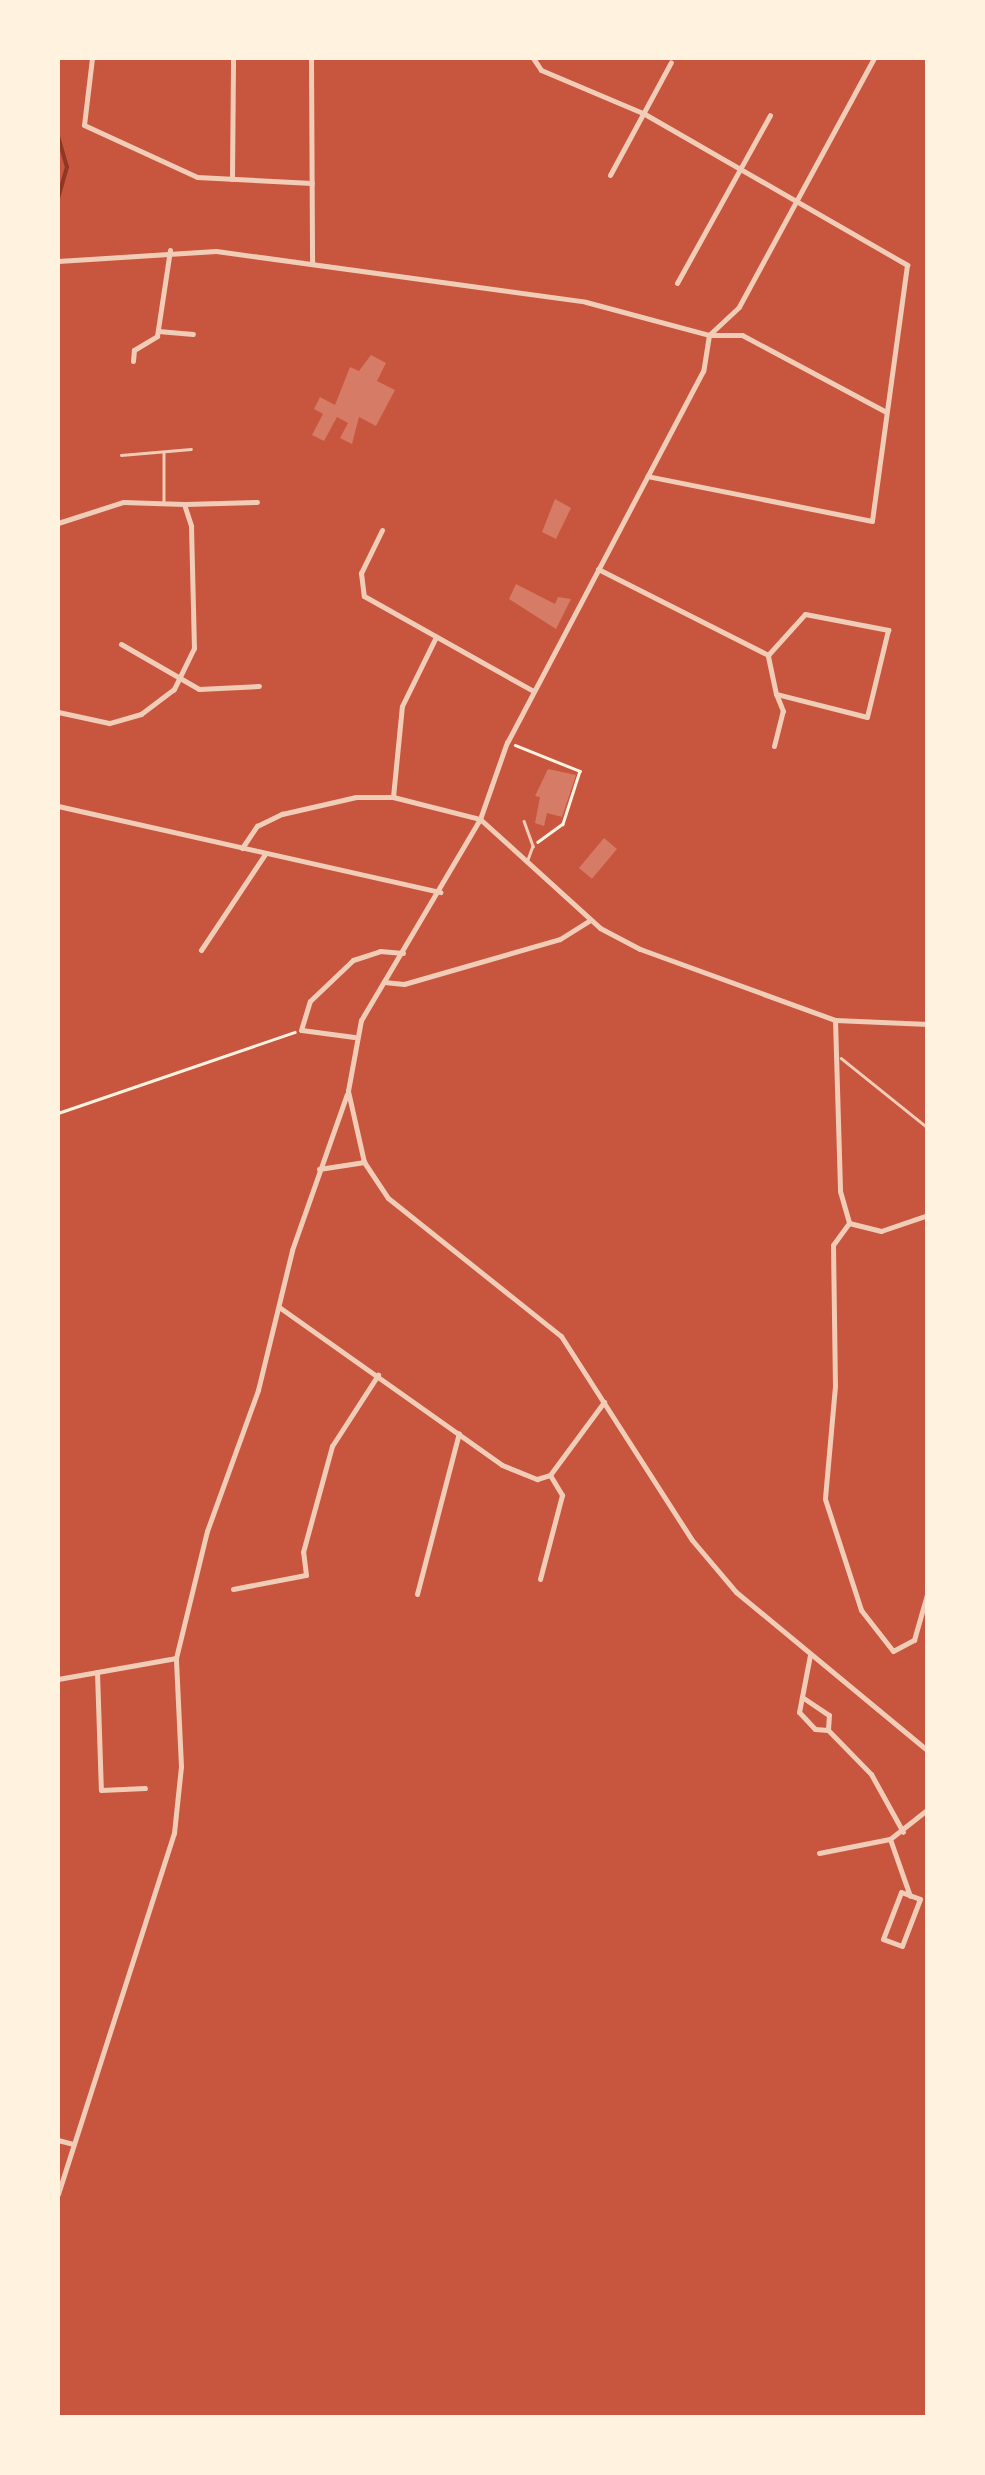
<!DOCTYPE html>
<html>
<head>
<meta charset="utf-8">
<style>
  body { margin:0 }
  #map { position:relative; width:985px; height:2475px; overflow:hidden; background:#c8553d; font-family:"Exo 2",sans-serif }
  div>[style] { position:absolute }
  .stream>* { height:4px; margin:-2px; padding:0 2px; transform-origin:2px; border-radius:2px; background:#8f3625 }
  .building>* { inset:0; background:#d67c66; transform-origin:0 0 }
  .path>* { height:2.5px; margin:-1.25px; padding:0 1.25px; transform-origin:1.25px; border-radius:1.25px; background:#fff3e0 }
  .service>* { height:2.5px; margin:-1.25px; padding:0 1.25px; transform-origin:1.25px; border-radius:1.25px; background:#f1ccb7 }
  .minor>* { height:5px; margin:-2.5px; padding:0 2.5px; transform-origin:2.5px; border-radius:2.5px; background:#f1ccb7 }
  span { translate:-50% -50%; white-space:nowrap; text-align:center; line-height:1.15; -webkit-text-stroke:10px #fff3e0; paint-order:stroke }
  .frame { position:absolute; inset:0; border:60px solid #fff3e0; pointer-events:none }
</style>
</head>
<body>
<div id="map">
  <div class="stream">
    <i style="left:58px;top:136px;width:32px;rotate:74deg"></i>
    <i style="left:67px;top:167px;width:33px;rotate:106deg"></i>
  </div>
  <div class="building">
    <i style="clip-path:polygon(371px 355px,386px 363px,377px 381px,395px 390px,376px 426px,359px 417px,352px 444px,340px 438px,348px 423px,337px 417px,324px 441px,312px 435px,323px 414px,314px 409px,320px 397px,335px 405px,350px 367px,359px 371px)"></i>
    <i style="clip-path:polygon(555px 499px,571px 508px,556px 539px,542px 532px)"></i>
    <i style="clip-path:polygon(516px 584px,555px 604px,558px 597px,571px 599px,556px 629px,509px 599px)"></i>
    <i style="clip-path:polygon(548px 769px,576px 775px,562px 817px,547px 813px,544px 826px,535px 823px,540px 797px,535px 796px)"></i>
    <i style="left:604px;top:838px;width:17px;height:39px;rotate:40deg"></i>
  </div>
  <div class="path">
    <i style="left:515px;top:745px;width:70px;rotate:21.8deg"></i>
    <i style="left:580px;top:771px;width:56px;rotate:107.8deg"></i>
    <i style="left:563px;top:824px;width:31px;rotate:144deg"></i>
    <i style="left:58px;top:1113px;width:250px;rotate:-18.9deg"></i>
  </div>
  <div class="service">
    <i style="left:164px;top:452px;width:48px;rotate:90deg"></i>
    <i style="left:121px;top:455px;width:70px;rotate:-4.9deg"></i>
    <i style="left:524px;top:821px;width:27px;rotate:70deg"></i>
    <i style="left:533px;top:846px;width:15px;rotate:110deg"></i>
    <i style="left:841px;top:1058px;width:112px;rotate:38.8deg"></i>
  </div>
  <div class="minor">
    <i style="left:92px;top:58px;width:67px;rotate:96.8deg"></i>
    <i style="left:84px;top:125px;width:124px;rotate:24.7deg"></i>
    <i style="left:197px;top:177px;width:115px;rotate:3deg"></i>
    <i style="left:311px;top:58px;width:205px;rotate:89.7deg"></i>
    <i style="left:533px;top:58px;width:14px;rotate:56deg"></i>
    <i style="left:541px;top:70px;width:111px;rotate:22.9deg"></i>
    <i style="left:643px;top:113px;width:305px;rotate:29.9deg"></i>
    <i style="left:907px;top:265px;width:258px;rotate:97.8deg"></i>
    <i style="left:872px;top:521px;width:229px;rotate:-168.7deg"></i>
    <i style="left:874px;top:58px;width:283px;rotate:118.5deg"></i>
    <i style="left:739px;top:307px;width:41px;rotate:137deg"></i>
    <i style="left:709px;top:335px;width:36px;rotate:99deg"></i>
    <i style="left:703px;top:371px;width:420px;rotate:117.8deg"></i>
    <i style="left:507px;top:742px;width:82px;rotate:109.3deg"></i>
    <i style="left:480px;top:819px;width:234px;rotate:120.6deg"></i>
    <i style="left:361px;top:1020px;width:72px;rotate:100.4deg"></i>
    <i style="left:348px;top:1091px;width:73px;rotate:77.3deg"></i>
    <i style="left:364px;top:1162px;width:43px;rotate:56.3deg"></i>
    <i style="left:388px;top:1198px;width:221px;rotate:38.6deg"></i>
    <i style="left:561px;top:1336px;width:242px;rotate:57.3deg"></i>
    <i style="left:692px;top:1540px;width:68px;rotate:49.8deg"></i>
    <i style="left:736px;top:1592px;width:249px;rotate:39.6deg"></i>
    <i style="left:610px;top:175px;width:128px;rotate:-61.6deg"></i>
    <i style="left:232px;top:179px;width:121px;rotate:-89.5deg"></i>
    <i style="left:58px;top:261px;width:158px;rotate:-3.6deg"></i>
    <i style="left:216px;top:251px;width:373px;rotate:7.8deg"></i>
    <i style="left:586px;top:302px;width:127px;rotate:15deg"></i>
    <i style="left:709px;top:335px;width:33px"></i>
    <i style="left:742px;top:335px;width:163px;rotate:28.1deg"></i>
    <i style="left:677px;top:283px;width:192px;rotate:-61deg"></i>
    <i style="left:158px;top:331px;width:35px;rotate:5deg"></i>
    <i style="left:133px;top:361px;width:11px;rotate:-85deg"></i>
    <i style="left:134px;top:350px;width:27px;rotate:-31deg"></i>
    <i style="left:157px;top:336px;width:87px;rotate:-81.4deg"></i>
    <i style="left:185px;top:504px;width:72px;rotate:-1.6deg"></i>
    <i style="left:58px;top:523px;width:68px;rotate:-17.9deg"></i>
    <i style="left:123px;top:502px;width:61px;rotate:1.9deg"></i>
    <i style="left:184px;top:504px;width:23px;rotate:72deg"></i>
    <i style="left:191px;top:526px;width:122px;rotate:88.6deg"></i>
    <i style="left:194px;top:648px;width:46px;rotate:116deg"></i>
    <i style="left:174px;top:689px;width:41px;rotate:142.9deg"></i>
    <i style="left:141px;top:714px;width:33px;rotate:164deg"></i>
    <i style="left:109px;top:723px;width:52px;rotate:-167.8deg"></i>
    <i style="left:382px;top:530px;width:48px;rotate:116deg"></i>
    <i style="left:361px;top:573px;width:23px;rotate:83deg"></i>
    <i style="left:364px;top:596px;width:194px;rotate:29.3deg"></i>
    <i style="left:598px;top:569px;width:191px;rotate:26.8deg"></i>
    <i style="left:805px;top:614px;width:85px;rotate:10.9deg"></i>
    <i style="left:888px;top:630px;width:89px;rotate:103.6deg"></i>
    <i style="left:867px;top:717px;width:94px;rotate:-165.8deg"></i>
    <i style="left:776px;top:694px;width:40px;rotate:-102deg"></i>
    <i style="left:768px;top:655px;width:55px;rotate:-47.9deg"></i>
    <i style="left:121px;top:644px;width:90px;rotate:30deg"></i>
    <i style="left:199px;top:689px;width:60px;rotate:-2.9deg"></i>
    <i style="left:774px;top:746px;width:36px;rotate:-76deg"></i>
    <i style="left:783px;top:711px;width:18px;rotate:-112deg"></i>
    <i style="left:393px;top:797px;width:91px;rotate:-84.4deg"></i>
    <i style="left:402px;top:706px;width:75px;rotate:-63.8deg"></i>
    <i style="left:58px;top:806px;width:392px;rotate:12.7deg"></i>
    <i style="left:242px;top:848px;width:27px;rotate:-56deg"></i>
    <i style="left:257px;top:826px;width:28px;rotate:-26deg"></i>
    <i style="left:282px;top:814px;width:76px;rotate:-12.9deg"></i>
    <i style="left:356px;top:797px;width:37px"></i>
    <i style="left:393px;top:797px;width:90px;rotate:14.2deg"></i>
    <i style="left:480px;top:819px;width:162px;rotate:42.2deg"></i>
    <i style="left:600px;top:928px;width:45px;rotate:27.7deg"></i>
    <i style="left:640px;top:949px;width:208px;rotate:20deg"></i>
    <i style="left:835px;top:1020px;width:93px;rotate:2.5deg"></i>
    <i style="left:201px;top:950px;width:115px;rotate:-56.3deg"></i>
    <i style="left:384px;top:982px;width:20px;rotate:6deg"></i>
    <i style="left:404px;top:984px;width:162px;rotate:-16.1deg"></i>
    <i style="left:560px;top:939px;width:36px;rotate:-32deg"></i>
    <i style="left:835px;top:1020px;width:171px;rotate:88.3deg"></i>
    <i style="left:840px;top:1191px;width:33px;rotate:74deg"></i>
    <i style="left:849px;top:1223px;width:33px;rotate:14deg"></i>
    <i style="left:881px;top:1231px;width:50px;rotate:-18.8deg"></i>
    <i style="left:354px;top:1037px;width:53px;rotate:-172.5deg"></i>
    <i style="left:301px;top:1030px;width:30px;rotate:-73deg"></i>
    <i style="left:310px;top:1001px;width:59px;rotate:-43.6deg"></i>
    <i style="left:353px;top:960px;width:28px;rotate:-18deg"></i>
    <i style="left:380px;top:951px;width:23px;rotate:5deg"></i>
    <i style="left:319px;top:1169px;width:46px;rotate:-8.8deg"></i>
    <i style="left:849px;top:1223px;width:27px;rotate:126deg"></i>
    <i style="left:833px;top:1245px;width:141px;rotate:89.2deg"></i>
    <i style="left:835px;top:1386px;width:113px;rotate:95.1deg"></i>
    <i style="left:825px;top:1499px;width:117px;rotate:72deg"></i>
    <i style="left:861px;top:1610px;width:52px;rotate:52deg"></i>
    <i style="left:893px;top:1651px;width:24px;rotate:-28deg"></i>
    <i style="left:914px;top:1640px;width:51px;rotate:-74.1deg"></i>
    <i style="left:279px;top:1307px;width:273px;rotate:35.3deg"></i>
    <i style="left:502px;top:1465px;width:38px;rotate:22deg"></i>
    <i style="left:537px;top:1479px;width:14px;rotate:-17deg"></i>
    <i style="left:550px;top:1475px;width:91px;rotate:-53.5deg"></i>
    <i style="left:540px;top:1579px;width:87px;rotate:-75.3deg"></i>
    <i style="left:562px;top:1495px;width:23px;rotate:-121deg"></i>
    <i style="left:233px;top:1589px;width:74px;rotate:-10.9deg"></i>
    <i style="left:306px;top:1575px;width:23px;rotate:-97deg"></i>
    <i style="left:303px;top:1552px;width:110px;rotate:-74.7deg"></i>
    <i style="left:332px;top:1446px;width:85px;rotate:-57.1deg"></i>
    <i style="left:417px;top:1594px;width:166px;rotate:-75.4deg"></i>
    <i style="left:810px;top:1655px;width:58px;rotate:100.9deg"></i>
    <i style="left:799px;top:1712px;width:23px;rotate:47deg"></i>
    <i style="left:815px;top:1729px;width:13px;rotate:4deg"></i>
    <i style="left:828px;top:1730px;width:62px;rotate:45.7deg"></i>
    <i style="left:871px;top:1774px;width:66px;rotate:61.1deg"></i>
    <i style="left:97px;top:1672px;width:118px;rotate:88.1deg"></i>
    <i style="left:101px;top:1790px;width:44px;rotate:-2.6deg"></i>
    <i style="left:58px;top:1679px;width:120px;rotate:-10.1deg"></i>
    <i style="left:802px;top:1697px;width:32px;rotate:34deg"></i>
    <i style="left:829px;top:1715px;width:15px;rotate:94deg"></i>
    <i style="left:890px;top:1839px;width:60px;rotate:70.7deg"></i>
    <i style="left:819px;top:1853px;width:72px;rotate:-11.2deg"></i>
    <i style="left:890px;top:1839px;width:48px;rotate:-38.3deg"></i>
    <i style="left:901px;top:1892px;width:20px;rotate:20deg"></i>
    <i style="left:920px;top:1899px;width:50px;rotate:111deg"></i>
    <i style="left:902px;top:1946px;width:20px;rotate:-160deg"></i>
    <i style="left:883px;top:1939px;width:50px;rotate:-69deg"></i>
    <i style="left:58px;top:2140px;width:16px;rotate:15deg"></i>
    <i style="left:58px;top:2194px;width:379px;rotate:-72.2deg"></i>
    <i style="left:174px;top:1833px;width:67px;rotate:-84deg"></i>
    <i style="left:181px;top:1766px;width:108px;rotate:-92.7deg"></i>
    <i style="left:176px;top:1658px;width:131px;rotate:-76.3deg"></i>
    <i style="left:207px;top:1531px;width:150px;rotate:-70.1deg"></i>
    <i style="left:258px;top:1390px;width:144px;rotate:-76.3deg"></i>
    <i style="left:292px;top:1250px;width:165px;rotate:-70.6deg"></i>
  </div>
  <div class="frame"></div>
</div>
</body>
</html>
